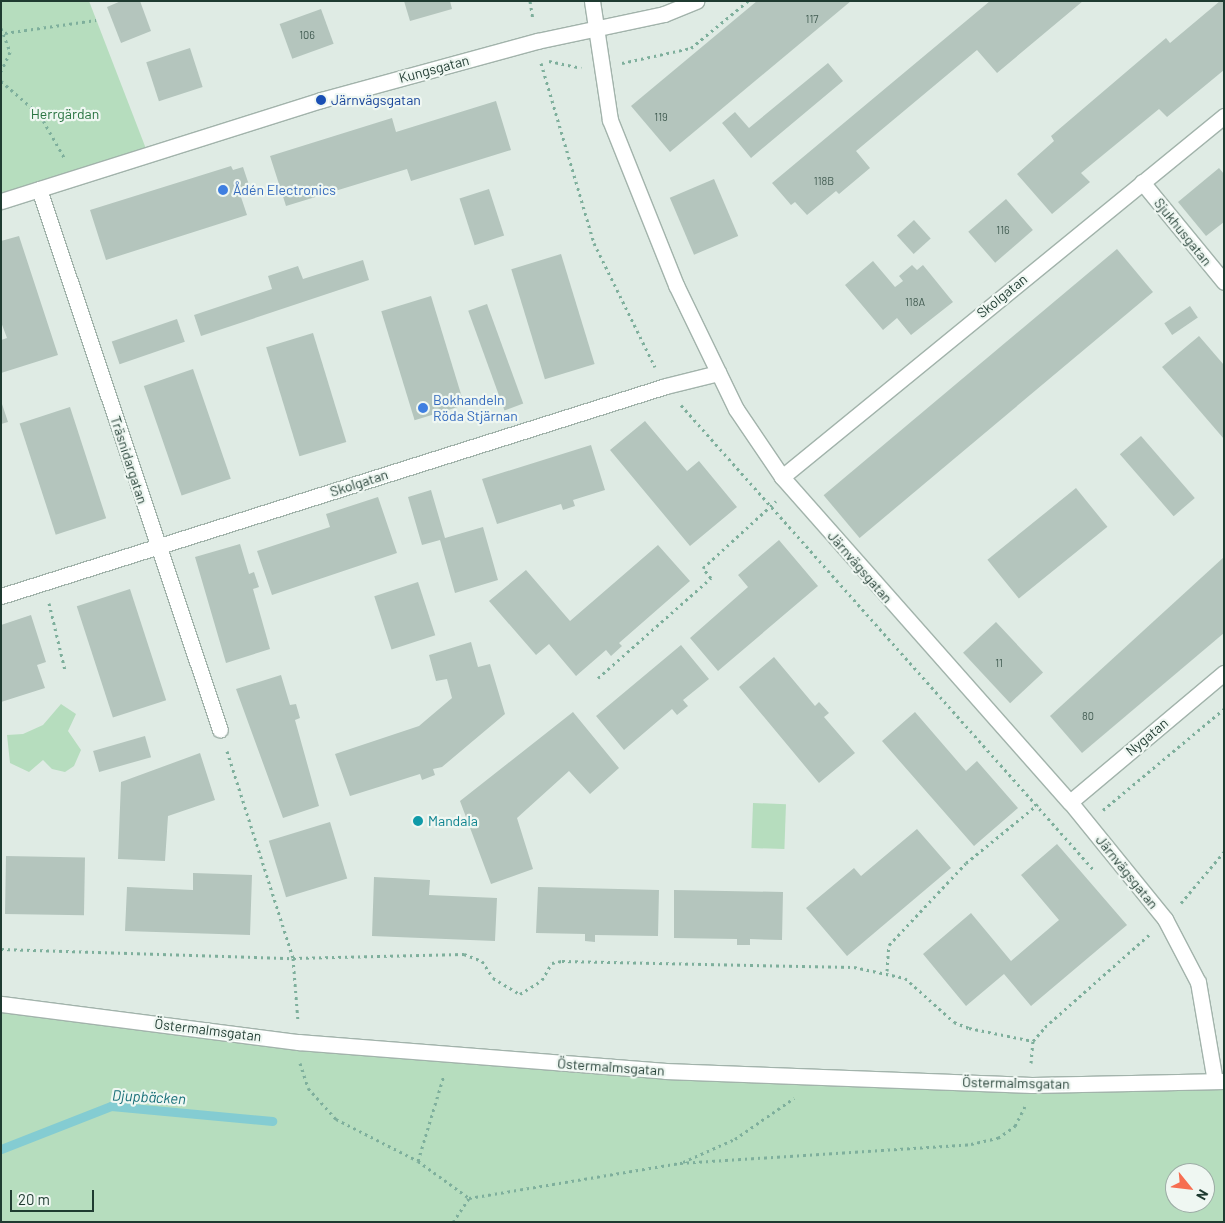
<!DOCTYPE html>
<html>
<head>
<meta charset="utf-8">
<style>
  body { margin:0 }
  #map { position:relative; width:1225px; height:1223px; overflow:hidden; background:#dfebe4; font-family:Barlow,sans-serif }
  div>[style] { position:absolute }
  .green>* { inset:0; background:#b6ddbe; transform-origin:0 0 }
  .stream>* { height:9px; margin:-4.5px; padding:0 4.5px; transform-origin:4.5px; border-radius:4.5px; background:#84ccd2 }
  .building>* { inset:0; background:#b4c5bd; transform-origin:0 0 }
  .path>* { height:3px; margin-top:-1.5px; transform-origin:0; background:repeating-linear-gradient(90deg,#7eaf9c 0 2.5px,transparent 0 6.5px) }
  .roads { filter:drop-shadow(1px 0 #a2b3ab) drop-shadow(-1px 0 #a2b3ab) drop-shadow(0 1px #a2b3ab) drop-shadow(0 -1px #a2b3ab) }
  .minor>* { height:15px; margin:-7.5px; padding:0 7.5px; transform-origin:7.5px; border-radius:7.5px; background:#fff }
  .dots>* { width:14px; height:14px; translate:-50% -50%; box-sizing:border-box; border:2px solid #eff7f2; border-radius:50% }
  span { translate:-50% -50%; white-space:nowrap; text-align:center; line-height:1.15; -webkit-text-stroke:4.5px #eff7f2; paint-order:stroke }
  .number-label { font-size:11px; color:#445e54 }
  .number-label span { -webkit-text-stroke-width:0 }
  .street-label { font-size:14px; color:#1f3b31 }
  .transit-label { font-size:14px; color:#164399 }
  .left { translate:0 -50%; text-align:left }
  .park-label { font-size:14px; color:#287340 }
  .shop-label { font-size:14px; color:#366cbe }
  .culture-label { font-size:14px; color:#0d838f }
  .water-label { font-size:15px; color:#186f78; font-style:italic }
  .frame { position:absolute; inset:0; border:2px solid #1f3b31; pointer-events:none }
  .north { position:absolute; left:1165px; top:1163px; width:50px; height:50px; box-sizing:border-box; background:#eff7f2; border:1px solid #9caca5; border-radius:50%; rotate:119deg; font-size:14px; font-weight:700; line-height:20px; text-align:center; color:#1f3b31 }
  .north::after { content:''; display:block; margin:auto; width:18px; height:22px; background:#f66e51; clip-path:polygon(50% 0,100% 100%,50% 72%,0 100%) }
  .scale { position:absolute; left:10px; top:1190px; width:84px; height:22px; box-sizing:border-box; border:2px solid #1f3b31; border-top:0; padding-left:6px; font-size:15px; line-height:18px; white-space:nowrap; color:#1f3b31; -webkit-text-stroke:4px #eff7f2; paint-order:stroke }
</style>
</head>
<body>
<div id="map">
  <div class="green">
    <i style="clip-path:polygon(1px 1px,89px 1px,148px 154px,1px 201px)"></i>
    <i style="clip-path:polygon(61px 704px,76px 714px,68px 731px,81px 750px,74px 766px,65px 772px,52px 769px,43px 760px,29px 772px,10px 763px,7px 735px,23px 734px,43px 725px)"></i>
    <i style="left:753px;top:803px;width:33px;height:45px;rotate:2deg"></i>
    <i style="clip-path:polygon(evenodd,1px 1004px,299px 1042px,920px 1081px,1224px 1081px,1224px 1222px,1px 1222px,1px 1004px,1175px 1173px,1205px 1173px,1205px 1203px,1175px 1203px,1175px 1173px)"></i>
  </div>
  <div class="stream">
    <i style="left:1px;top:1149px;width:118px;rotate:-21.4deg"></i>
    <i style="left:111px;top:1106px;width:162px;rotate:5.3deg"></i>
  </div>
  <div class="building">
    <i style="clip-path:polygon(121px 1px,140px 1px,151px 31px,121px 43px,107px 7px)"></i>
    <i style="clip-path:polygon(404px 1px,450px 1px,452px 9px,410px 21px)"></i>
    <i style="clip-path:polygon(757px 1px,851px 1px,670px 152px,631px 106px)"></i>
    <i style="clip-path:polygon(990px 1px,1083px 1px,997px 73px,977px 50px,856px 151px,870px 168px,839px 194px,836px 191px,807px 215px,795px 202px,791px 205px,772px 183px)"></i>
    <i style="clip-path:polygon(1220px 1px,1224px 1px,1224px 70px,1167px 117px,1159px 109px,1081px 173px,1090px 182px,1052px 214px,1017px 174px,1054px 141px,1051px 136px,1166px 38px,1170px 43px)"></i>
    <i style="left:321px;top:9px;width:37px;height:44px;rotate:70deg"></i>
    <i style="left:190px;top:48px;width:41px;height:46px;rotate:72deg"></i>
    <i style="clip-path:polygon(828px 63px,843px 81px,751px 158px,722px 123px,735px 112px,749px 128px)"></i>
    <i style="clip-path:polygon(496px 101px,511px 150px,411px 181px,407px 169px,286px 206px,270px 156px,392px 118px,396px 132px)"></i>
    <i style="clip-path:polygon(231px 166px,233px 170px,243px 167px,248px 182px,250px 190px,240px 194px,247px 215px,106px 260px,90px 210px)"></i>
    <i style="clip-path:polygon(1219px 168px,1224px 174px,1224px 222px,1206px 236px,1178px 202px)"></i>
    <i style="left:714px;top:179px;width:62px;height:48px;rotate:67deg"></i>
    <i style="left:489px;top:189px;width:49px;height:31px;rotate:72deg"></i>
    <i style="left:1006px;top:199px;width:41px;height:50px;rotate:49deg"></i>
    <i style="left:914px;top:220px;width:25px;height:23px;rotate:48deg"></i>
    <i style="clip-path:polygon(19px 236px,58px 355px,1px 373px,1px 340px,7px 338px,1px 322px,1px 241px)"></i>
    <i style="left:1117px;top:249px;width:56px;height:383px;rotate:50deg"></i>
    <i style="left:561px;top:254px;width:115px;height:52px;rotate:73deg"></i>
    <i style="clip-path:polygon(363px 260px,369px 280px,201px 336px,194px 315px,272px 289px,268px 276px,298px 266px,303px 279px)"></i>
    <i style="clip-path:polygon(873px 261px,895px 287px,903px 281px,899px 276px,912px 265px,917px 270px,923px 265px,953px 302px,911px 335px,897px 318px,883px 330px,845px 285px)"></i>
    <i style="left:431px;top:296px;width:114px;height:52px;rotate:73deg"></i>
    <i style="left:487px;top:304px;width:106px;height:20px;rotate:70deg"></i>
    <i style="left:1190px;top:306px;width:14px;height:31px;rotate:56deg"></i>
    <i style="left:177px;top:319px;width:24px;height:69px;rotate:71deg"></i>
    <i style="left:313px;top:333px;width:114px;height:49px;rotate:73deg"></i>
    <i style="clip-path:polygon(1199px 336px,1224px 365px,1224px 439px,1162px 367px)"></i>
    <i style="left:193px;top:369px;width:116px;height:52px;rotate:71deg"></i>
    <i style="clip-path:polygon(1px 401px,8px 422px,1px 424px)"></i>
    <i style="left:70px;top:407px;width:117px;height:53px;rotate:72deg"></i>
    <i style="clip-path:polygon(645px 421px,687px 471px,699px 461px,737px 507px,690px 546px,610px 450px)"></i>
    <i style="left:1141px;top:436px;width:82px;height:28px;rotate:49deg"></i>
    <i style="clip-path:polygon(591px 445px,605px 490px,573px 500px,575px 506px,563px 510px,561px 504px,497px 524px,482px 479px)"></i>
    <i style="left:1076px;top:488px;width:50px;height:114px;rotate:51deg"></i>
    <i style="clip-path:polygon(431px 490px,445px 538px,483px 527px,498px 580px,455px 593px,440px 540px,422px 545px,408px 497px)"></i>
    <i style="clip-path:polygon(378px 497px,397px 553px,272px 595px,257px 551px,330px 527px,326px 514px)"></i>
    <i style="clip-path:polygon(779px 540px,818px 586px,718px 671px,690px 638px,748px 587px,738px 575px)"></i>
    <i style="clip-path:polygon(240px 544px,249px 574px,254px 572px,259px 587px,253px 589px,270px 649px,226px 663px,195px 557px)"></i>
    <i style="clip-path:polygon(658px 545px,690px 581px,619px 643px,622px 646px,611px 656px,606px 650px,576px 676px,549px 644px,536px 655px,489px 601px,526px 570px,570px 621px)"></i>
    <i style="clip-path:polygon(1224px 557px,1224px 633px,1082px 753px,1050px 716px)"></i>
    <i style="left:418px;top:582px;width:56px;height:46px;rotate:72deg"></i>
    <i style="left:130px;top:589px;width:117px;height:56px;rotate:72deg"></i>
    <i style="clip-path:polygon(31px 615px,46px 662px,37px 665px,45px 688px,1px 702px,1px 625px)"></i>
    <i style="left:996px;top:622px;width:69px;height:45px;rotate:47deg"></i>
    <i style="clip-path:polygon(471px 642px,478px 667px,490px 664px,505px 714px,442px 767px,433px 769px,435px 775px,422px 780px,420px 774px,350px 796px,335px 754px,419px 726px,452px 698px,447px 679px,436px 681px,429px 655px)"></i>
    <i style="clip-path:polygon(681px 645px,709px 679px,683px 700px,688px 706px,677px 715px,672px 709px,624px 750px,596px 716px)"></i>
    <i style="clip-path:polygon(774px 657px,815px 706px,819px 702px,829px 713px,824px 717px,855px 753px,819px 783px,739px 687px)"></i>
    <i style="clip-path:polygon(281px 675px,290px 705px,296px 704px,300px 718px,295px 720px,319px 806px,283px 818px,236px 689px)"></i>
    <i style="clip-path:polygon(573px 712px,619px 768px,590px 794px,569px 771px,517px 818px,533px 869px,491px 884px,460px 801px)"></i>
    <i style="clip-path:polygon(915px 712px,966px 771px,977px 761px,1018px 808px,974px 846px,882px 741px)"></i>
    <i style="left:145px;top:736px;width:22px;height:54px;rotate:74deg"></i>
    <i style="clip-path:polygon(200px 753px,215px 800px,168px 816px,165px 861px,118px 859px,121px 782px)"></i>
    <i style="left:330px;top:822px;width:59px;height:64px;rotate:73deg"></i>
    <i style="clip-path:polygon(917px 829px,951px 868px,847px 956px,806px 908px,854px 868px,861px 876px)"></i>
    <i style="clip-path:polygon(1057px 844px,1127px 925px,1031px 1006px,1004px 974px,966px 1006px,923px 954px,971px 913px,1011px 961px,1059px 920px,1021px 875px)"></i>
    <i style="left:6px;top:856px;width:79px;height:58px;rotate:1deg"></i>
    <i style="clip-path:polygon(193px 873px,252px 875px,250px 935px,125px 931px,127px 887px,193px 890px)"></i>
    <i style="clip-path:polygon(374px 877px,430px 880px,429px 895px,497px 898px,495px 941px,372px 936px)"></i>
    <i style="clip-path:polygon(538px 887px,659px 890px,658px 936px,595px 935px,595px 942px,585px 941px,585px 934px,536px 933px)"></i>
    <i style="clip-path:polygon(674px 890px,783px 892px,782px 940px,750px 939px,750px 945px,737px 945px,737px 939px,674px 938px)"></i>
  </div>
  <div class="path">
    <i style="left:530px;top:1px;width:19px;rotate:81deg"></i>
    <i style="left:1px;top:28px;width:26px;rotate:69deg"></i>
    <i style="left:10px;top:52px;width:21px;rotate:115deg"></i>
    <i style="left:5px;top:33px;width:92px;rotate:-8.1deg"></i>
    <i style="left:549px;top:61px;width:33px;rotate:12deg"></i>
    <i style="left:541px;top:63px;width:188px;rotate:73.6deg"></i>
    <i style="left:594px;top:243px;width:138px;rotate:63.8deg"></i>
    <i style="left:622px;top:63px;width:71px;rotate:-12.3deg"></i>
    <i style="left:691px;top:48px;width:74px;rotate:-39.5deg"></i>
    <i style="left:1px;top:81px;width:52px;rotate:41.1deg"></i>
    <i style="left:40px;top:115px;width:51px;rotate:60.4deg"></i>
    <i style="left:681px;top:405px;width:621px;rotate:48.4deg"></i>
    <i style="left:49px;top:603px;width:69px;rotate:76.6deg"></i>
    <i style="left:598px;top:678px;width:151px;rotate:-41.5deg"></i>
    <i style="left:711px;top:578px;width:13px;rotate:-129deg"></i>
    <i style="left:703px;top:568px;width:99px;rotate:-42.5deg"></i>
    <i style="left:227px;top:751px;width:217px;rotate:72.3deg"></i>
    <i style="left:293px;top:958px;width:64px;rotate:85.5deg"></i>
    <i style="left:1103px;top:810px;width:158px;rotate:-39.9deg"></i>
    <i style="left:1181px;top:903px;width:67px;rotate:-49.9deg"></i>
    <i style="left:1px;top:949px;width:292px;rotate:1.8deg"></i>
    <i style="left:293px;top:958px;width:171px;rotate:-1.3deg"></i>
    <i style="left:464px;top:954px;width:19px;rotate:21deg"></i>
    <i style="left:482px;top:961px;width:20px;rotate:57deg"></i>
    <i style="left:493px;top:978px;width:31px;rotate:31deg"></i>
    <i style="left:520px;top:994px;width:26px;rotate:-32deg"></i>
    <i style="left:542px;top:980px;width:20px;rotate:-60deg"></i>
    <i style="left:552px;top:963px;width:10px;rotate:-11deg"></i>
    <i style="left:562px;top:961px;width:292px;rotate:1.2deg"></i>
    <i style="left:854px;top:967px;width:52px;rotate:12.2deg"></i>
    <i style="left:905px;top:978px;width:66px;rotate:41.9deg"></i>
    <i style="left:954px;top:1022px;width:16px;rotate:22deg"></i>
    <i style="left:969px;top:1028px;width:65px;rotate:11.5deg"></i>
    <i style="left:887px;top:971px;width:26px;rotate:-86deg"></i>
    <i style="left:889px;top:945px;width:112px;rotate:-46.8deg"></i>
    <i style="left:966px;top:863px;width:93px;rotate:-39.3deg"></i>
    <i style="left:300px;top:1063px;width:26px;rotate:72deg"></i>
    <i style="left:308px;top:1088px;width:42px;rotate:47.9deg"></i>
    <i style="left:336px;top:1119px;width:92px;rotate:27.1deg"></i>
    <i style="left:418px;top:1161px;width:63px;rotate:36deg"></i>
    <i style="left:1031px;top:1063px;width:22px;rotate:-85deg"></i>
    <i style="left:1033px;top:1041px;width:18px;rotate:-49deg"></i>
    <i style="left:1045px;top:1027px;width:140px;rotate:-41.5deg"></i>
    <i style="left:418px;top:1161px;width:90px;rotate:-73.2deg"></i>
    <i style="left:683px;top:1162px;width:57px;rotate:-23.9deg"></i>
    <i style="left:735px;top:1139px;width:72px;rotate:-34.8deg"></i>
    <i style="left:453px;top:1222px;width:29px;rotate:-56deg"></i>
    <i style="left:469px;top:1198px;width:214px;rotate:-9.4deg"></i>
    <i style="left:680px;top:1163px;width:292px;rotate:-3.7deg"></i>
    <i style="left:971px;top:1144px;width:28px;rotate:-13deg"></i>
    <i style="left:998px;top:1138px;width:21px;rotate:-35deg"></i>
    <i style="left:1015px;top:1126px;width:22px;rotate:-63deg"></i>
  </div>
  <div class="roads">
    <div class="minor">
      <i style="left:592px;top:1px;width:120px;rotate:81.4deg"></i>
      <i style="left:610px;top:120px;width:178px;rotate:68.2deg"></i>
      <i style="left:676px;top:285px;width:138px;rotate:64.2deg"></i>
      <i style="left:736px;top:409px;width:82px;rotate:55.9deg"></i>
      <i style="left:782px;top:477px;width:434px;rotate:48.5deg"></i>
      <i style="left:1070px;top:802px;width:151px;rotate:50.9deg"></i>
      <i style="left:1165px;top:919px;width:71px;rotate:62.4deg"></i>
      <i style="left:1198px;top:982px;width:100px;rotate:80.3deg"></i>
      <i style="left:1142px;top:182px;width:129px;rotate:50.6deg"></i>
      <i style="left:39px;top:189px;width:570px;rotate:71.5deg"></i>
      <i style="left:1px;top:201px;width:336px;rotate:-17.5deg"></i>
      <i style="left:321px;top:100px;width:224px;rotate:-15.3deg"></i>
      <i style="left:537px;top:41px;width:130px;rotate:-12deg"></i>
      <i style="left:664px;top:14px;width:35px;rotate:-22deg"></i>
      <i style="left:782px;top:477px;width:571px;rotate:-39.24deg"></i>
      <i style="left:1px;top:596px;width:697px;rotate:-17.53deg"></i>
      <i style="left:666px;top:386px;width:54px;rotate:-14deg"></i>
      <i style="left:1070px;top:802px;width:201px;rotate:-40deg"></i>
      <i style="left:1px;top:1004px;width:300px;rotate:7.3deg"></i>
      <i style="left:299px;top:1042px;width:367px;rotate:4.5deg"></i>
      <i style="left:665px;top:1071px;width:367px;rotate:2.2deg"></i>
      <i style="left:1032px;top:1085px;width:192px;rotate:-1.2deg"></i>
    </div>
  </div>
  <div class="dots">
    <i style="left:321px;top:100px;background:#1a4fb4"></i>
    <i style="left:223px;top:190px;background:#3f7fe0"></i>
    <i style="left:423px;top:408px;background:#3f7fe0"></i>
    <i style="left:418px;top:821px;background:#0f9aa8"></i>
  </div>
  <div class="number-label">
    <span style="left:812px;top:19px">117</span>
    <span style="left:307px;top:35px">106</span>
    <span style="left:661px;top:117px">119</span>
    <span style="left:824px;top:181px">118B</span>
    <span style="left:1003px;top:230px">116</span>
    <span style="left:915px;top:302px">118A</span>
    <span style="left:999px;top:663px">11</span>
    <span style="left:1088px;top:716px">80</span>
  </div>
  <div class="street-label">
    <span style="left:434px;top:69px;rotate:-15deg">Kungsgatan</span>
    <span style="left:1183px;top:232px;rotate:51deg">Sjukhusgatan</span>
    <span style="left:1002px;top:296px;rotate:-39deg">Skolgatan</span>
    <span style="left:129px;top:460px;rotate:72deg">Träsnidargatan</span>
    <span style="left:359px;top:483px;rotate:-18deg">Skolgatan</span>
    <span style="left:860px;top:567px;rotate:49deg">Järnvägsgatan</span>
    <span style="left:1147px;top:737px;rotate:-40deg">Nygatan</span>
    <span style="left:1127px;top:872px;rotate:51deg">Järnvägsgatan</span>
    <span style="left:208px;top:1030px;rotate:7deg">Östermalmsgatan</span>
    <span style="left:611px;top:1067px;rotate:4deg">Östermalmsgatan</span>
    <span style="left:1016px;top:1083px;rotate:1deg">Östermalmsgatan</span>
  </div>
  <div class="transit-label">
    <span class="left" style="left:331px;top:100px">Järnvägsgatan</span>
  </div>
  <div class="park-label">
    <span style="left:65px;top:114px">Herrgärdan</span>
  </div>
  <div class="shop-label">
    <span class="left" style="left:233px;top:190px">Ådén Electronics</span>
    <span class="left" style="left:433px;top:408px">Bokhandeln<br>Röda Stjärnan</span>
  </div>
  <div class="culture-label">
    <span class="left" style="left:428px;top:821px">Mandala</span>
  </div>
  <div class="water-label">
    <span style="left:149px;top:1097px;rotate:3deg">Djupbäcken</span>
  </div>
  <div class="frame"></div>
  <div class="north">N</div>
  <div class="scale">20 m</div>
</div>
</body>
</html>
